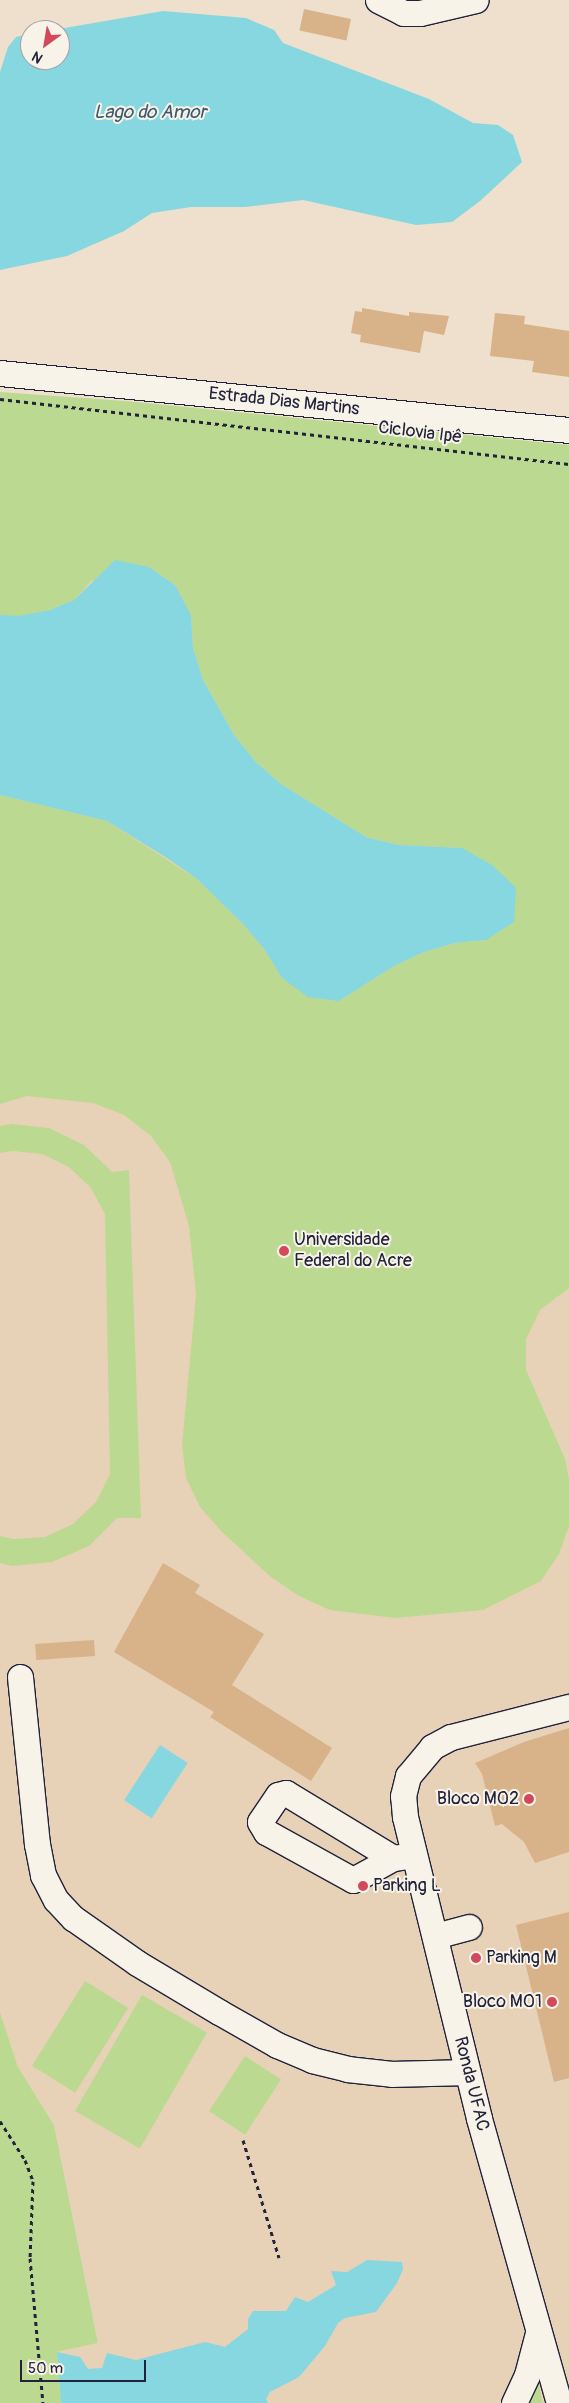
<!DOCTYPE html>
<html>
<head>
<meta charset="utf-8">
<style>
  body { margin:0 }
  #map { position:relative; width:569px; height:2403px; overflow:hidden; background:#eee0cc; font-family:Pangolin,sans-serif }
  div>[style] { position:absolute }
  .built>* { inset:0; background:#e7d2b8 }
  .green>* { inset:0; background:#bcd991; transform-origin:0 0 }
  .water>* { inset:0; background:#86d7e0; transform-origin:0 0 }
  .building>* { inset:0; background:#d8b289; transform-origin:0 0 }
  .path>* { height:3px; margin-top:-1.5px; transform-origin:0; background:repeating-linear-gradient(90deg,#22223b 0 4px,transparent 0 8px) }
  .roads { filter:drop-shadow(1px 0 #22223b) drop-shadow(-1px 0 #22223b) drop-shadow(0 1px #22223b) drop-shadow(0 -1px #22223b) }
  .minor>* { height:25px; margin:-12.5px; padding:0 12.5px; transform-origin:12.5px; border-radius:12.5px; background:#f7f3e8 }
  .dots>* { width:14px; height:14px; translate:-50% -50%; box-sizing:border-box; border:2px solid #f7f3e8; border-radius:50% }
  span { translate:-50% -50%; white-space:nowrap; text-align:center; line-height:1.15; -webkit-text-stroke:4px #f7f3e8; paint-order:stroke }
  .street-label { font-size:18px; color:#22223b }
  .poi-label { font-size:18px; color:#22223b }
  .left { translate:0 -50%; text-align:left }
  .right { translate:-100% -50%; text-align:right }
  .water-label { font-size:19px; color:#40586d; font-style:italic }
  .north { position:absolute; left:20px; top:20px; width:50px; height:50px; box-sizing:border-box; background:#f7f3e8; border:1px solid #a29fa3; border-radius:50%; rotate:212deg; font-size:14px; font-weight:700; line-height:20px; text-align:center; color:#22223b }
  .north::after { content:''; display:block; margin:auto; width:18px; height:22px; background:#d1495b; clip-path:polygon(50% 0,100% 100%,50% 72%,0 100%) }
  .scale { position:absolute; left:20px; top:2360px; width:126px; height:22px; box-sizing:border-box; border:2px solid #22223b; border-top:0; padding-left:6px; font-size:15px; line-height:18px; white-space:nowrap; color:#22223b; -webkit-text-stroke:4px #f7f3e8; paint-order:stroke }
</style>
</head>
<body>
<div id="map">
  <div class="built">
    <i style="clip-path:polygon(569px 478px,569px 2403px,61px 2403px,57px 2352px,98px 2343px,54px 2125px,18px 2067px,0 2012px,0 489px)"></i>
  </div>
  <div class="green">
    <i style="clip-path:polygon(0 392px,125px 401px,569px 445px,569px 1288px,540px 1310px,526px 1339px,526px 1370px,565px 1459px,569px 1479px,569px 1526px,559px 1554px,541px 1581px,483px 1610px,395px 1618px,330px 1610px,299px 1596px,271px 1577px,222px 1532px,200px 1507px,186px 1478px,182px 1445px,196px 1295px,189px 1226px,170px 1162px,151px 1136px,124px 1115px,93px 1103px,27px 1096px,0 1104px,0 795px,107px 821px,197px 879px,244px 925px,264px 949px,282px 978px,339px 1001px,394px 966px,424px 952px,455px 943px,487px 940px,462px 848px,398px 845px,366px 837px,281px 784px,256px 762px,234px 735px,203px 680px,193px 648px,191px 615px,175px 585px,149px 567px,91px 581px,74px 600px,50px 610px,19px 617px,0 615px)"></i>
    <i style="clip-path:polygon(11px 1124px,49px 1128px,84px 1145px,112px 1172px,129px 1170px,141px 1518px,117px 1518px,89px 1546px,52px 1562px,12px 1566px,0 1563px,0 1536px,14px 1539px,45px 1537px,73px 1524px,96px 1502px,110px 1474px,105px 1214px,91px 1188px,69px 1167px,42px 1154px,13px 1151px,0 1153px,0 1126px)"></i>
    <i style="left:85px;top:1981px;width:51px;height:100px;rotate:32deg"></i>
    <i style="left:142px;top:1995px;width:75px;height:134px;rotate:30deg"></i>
    <i style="clip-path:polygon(0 2012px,18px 2067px,54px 2125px,98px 2343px,57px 2352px,61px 2403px,0 2403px)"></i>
    <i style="left:245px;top:2056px;width:43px;height:66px;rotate:33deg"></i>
    <i style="clip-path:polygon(537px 2372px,542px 2403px,523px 2403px)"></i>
  </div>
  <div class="water">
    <i style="clip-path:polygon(163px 11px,246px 18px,274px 30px,283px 43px,429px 99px,473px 123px,498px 125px,513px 135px,522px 162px,480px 201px,452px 222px,416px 225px,303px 200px,245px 207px,191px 207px,152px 213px,124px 231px,67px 256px,0 270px,0 72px,8px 47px,16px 37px,30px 34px,30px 60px,60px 60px,60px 30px,53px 30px)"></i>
    <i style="clip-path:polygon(115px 560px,149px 567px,175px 585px,191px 615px,193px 648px,203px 680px,234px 735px,256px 762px,281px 784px,366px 837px,398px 845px,462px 848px,492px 865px,516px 888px,514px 922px,486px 940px,455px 943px,424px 952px,394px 966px,339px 1001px,308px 997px,282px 978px,264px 949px,244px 925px,197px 879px,170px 860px,107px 821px,0 795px,0 615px,19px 616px,50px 610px,74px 600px)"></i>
    <i style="left:160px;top:1745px;width:33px;height:66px;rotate:33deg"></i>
    <i style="clip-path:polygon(367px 2260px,402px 2262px,403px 2269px,397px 2283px,376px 2312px,345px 2318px,338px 2323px,325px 2346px,299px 2377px,270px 2392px,266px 2399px,268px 2403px,61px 2403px,57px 2352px,80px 2357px,88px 2369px,102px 2368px,107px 2353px,136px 2360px,205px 2342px,225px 2347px,248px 2329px,248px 2319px,253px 2311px,286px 2311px,295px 2297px,308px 2302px,336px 2285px,331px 2271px,347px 2272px)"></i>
  </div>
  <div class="building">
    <i style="left:304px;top:9px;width:48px;height:22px;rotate:12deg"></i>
    <i style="clip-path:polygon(362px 308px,409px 316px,409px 312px,449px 316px,444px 335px,424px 331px,420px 353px,360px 342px,361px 335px,351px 333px,355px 311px,362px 312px)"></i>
    <i style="clip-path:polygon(495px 313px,525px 316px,524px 324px,569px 331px,569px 377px,532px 372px,534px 361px,490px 356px)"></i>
    <i style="clip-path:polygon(163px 1563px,200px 1585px,195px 1593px,264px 1634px,232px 1685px,332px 1748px,311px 1781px,210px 1717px,214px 1712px,114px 1652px)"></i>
    <i style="left:94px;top:1640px;width:16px;height:59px;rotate:86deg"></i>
    <i style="clip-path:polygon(569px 1728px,569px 1852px,535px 1863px,524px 1842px,502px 1824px,495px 1826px,482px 1774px,475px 1763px,524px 1742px)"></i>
    <i style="clip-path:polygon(569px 1912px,569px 2078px,554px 2082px,516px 1925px)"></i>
  </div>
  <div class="path">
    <i style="left:0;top:399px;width:573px;rotate:6.52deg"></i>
    <i style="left:0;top:2121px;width:46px;rotate:57.3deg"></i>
    <i style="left:25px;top:2160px;width:22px;rotate:69deg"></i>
    <i style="left:33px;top:2181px;width:77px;rotate:92.2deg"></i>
    <i style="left:30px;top:2258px;width:146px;rotate:84.9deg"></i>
    <i style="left:243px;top:2140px;width:123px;rotate:73deg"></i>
  </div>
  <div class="roads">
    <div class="minor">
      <i style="left:378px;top:0;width:28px;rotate:27deg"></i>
      <i style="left:403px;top:13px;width:17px"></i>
      <i style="left:420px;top:13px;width:57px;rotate:-13.1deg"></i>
      <i style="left:0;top:373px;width:572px;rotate:5.72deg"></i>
      <i style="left:20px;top:1677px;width:168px;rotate:84.2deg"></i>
      <i style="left:37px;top:1844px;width:32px;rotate:79deg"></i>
      <i style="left:43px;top:1875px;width:28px;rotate:63deg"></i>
      <i style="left:56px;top:1900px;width:25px;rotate:47deg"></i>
      <i style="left:73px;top:1918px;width:78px;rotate:35.1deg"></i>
      <i style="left:137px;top:1963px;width:96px;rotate:30.9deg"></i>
      <i style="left:219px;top:2012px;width:67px;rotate:29.6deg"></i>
      <i style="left:277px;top:2045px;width:38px;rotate:23deg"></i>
      <i style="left:312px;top:2060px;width:36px;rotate:14deg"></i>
      <i style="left:347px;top:2069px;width:45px;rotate:6.3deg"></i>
      <i style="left:392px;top:2074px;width:75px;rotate:-1.5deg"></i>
      <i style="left:393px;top:1858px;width:125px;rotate:-148.7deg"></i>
      <i style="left:286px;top:1793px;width:8px;rotate:166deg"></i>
      <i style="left:278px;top:1795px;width:32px;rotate:124deg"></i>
      <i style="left:260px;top:1822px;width:12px;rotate:59deg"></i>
      <i style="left:266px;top:1832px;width:99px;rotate:28.9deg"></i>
      <i style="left:353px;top:1880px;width:46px;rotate:-28.8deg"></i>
      <i style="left:393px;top:1858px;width:21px;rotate:-8deg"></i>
      <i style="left:435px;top:1936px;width:35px;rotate:-15deg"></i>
      <i style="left:514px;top:2403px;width:31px;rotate:-65deg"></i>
      <i style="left:527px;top:2375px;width:43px;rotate:-75.3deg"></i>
      <i style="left:559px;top:2403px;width:296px;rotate:-105.7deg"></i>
      <i style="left:479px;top:2118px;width:310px;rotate:-103.8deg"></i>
      <i style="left:405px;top:1817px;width:21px;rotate:-95deg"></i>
      <i style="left:403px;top:1796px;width:21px;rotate:-76deg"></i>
      <i style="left:408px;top:1776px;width:38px;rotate:-50deg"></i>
      <i style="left:432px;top:1747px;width:21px;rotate:-28deg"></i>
      <i style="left:451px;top:1737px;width:122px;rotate:-14.3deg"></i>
    </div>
  </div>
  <div class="dots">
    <i style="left:284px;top:1251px;background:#d1495b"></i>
    <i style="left:529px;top:1799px;background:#d1495b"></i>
    <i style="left:363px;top:1886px;background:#d1495b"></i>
    <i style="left:476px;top:1958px;background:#d1495b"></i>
    <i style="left:552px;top:2002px;background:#d1495b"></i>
  </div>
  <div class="street-label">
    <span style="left:284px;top:402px;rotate:6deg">Estrada Dias Martins</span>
    <span style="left:420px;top:433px;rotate:7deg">Ciclovia Ipê</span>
    <span style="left:471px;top:2084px;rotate:76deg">Ronda UFAC</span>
  </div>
  <div class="poi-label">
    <span class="left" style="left:294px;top:1251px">Universidade<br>Federal do Acre</span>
    <span class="right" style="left:519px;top:1799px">Bloco M02</span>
    <span class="left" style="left:373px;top:1886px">Parking L</span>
    <span class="left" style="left:486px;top:1958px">Parking M</span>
    <span class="right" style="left:542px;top:2002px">Bloco M01</span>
  </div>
  <div class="water-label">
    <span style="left:150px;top:113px">Lago do Amor</span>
  </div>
  <div class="north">N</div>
  <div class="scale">50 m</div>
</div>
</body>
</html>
